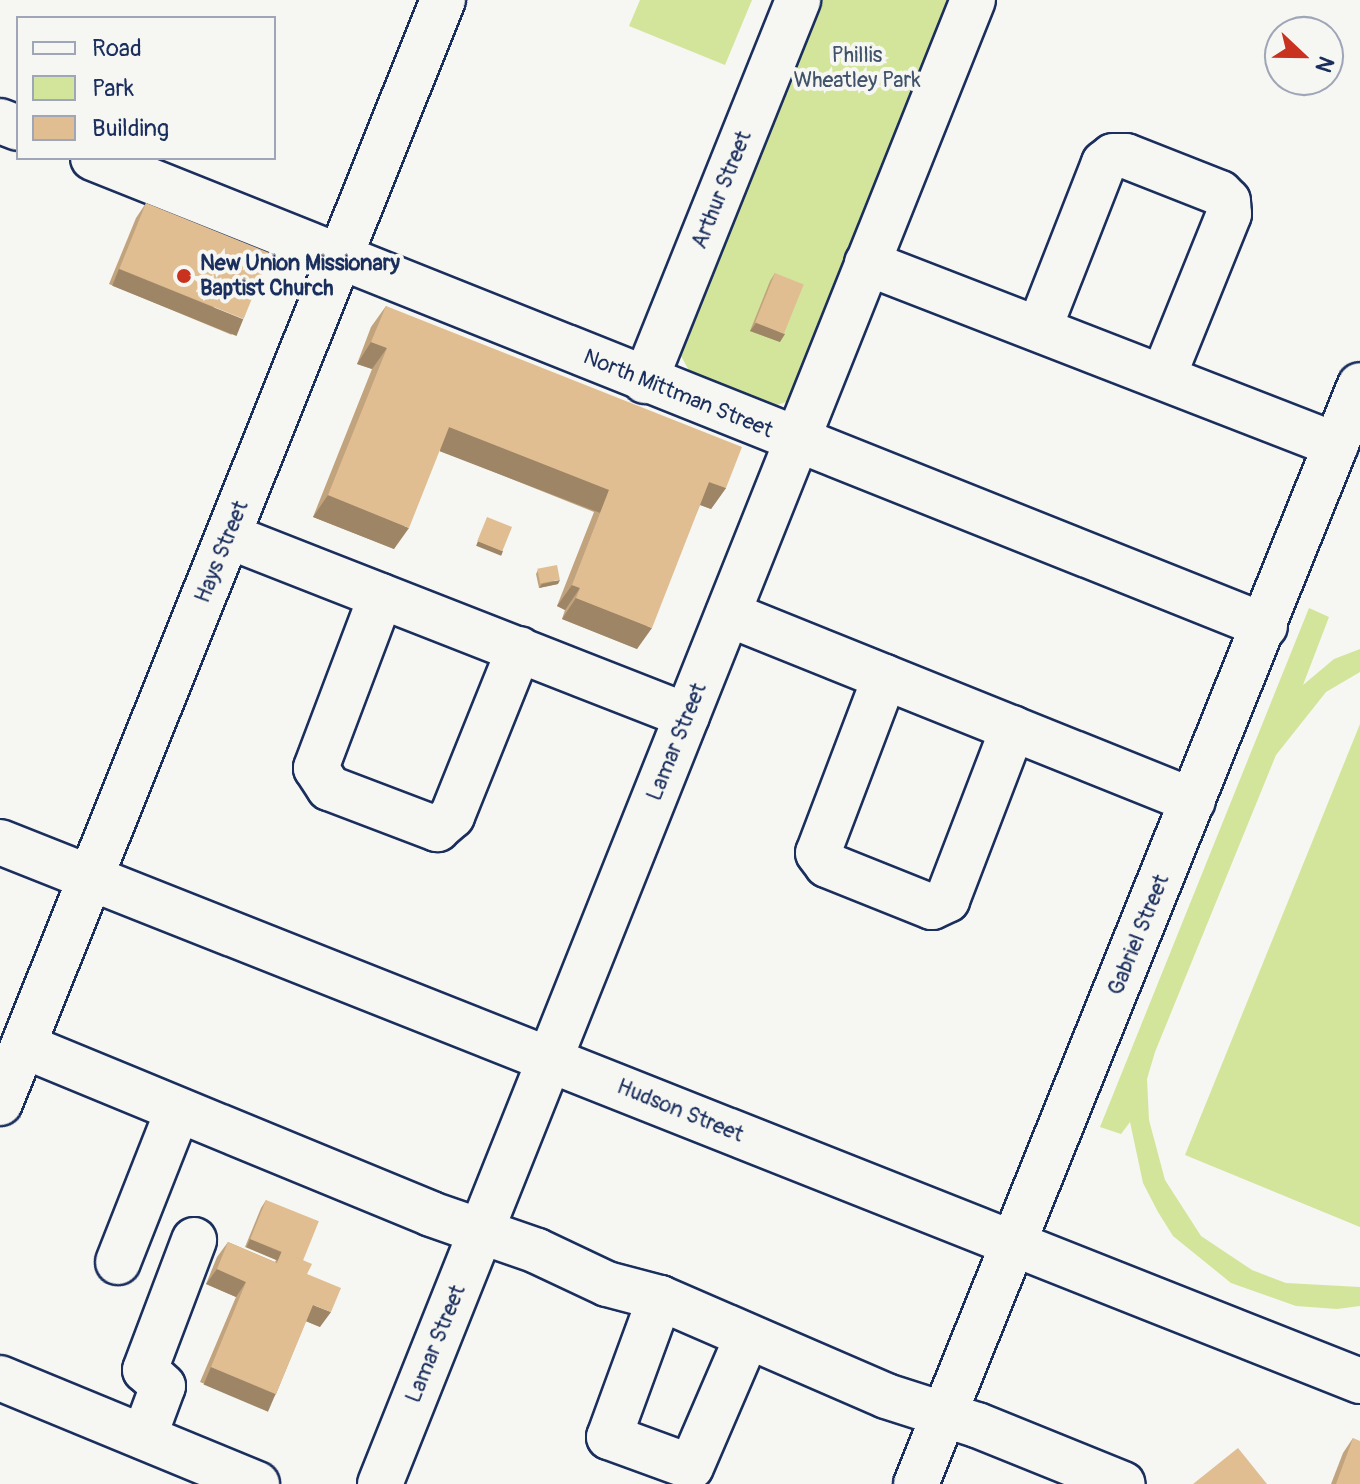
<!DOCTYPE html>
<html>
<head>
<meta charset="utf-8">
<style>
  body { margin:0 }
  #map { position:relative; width:1360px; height:1484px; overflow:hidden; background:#f6f6f2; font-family:Pangolin,sans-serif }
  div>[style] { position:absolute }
  .green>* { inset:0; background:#d3e59a }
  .roads { filter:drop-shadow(2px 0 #1b2f5e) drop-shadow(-2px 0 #1b2f5e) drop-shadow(0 2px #1b2f5e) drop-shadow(0 -2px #1b2f5e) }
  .minor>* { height:44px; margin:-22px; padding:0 22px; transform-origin:22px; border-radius:22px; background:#f6f6f2 }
  .major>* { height:44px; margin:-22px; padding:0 22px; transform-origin:22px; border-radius:22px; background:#f6f6f2 }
  .wall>* { inset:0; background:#c1a37e }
  .shaded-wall>* { inset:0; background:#9d8566; transform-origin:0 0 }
  .building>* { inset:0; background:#e0be92; transform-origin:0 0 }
  .dots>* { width:22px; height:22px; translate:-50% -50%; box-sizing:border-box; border:4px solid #f6f6f2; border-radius:50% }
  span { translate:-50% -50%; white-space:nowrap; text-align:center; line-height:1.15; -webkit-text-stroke:8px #f6f6f2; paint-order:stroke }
  .park-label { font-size:22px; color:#40536a }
  .street-label { font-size:22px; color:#1b2f5e }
  .poi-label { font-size:22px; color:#1b2f5e; font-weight:700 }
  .left { translate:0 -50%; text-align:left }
  .legend { position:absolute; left:16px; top:16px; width:260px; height:144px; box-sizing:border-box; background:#f6f6f2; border:2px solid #9ea6b7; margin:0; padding:10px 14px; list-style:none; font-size:24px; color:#1b2f5e }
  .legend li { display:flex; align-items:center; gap:16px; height:40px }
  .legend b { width:40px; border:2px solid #9ea6b7 }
  .north { position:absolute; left:1264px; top:16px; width:80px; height:80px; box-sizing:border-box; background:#f6f6f2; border:2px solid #9ea6b7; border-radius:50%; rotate:112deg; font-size:22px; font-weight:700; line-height:32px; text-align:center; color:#1b2f5e }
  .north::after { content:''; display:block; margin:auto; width:28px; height:36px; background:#c8321e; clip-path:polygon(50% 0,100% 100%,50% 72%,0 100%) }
</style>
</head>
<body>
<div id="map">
  <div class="green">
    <i style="clip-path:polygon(640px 0,752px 0,725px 65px,629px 26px)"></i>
    <i style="clip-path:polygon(811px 0,958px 0,792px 400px,777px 405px,691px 374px,677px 349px)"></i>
    <i style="clip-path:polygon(1309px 608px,1329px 617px,1303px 685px,1334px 659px,1360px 649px,1360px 672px,1326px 692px,1276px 755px,1155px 1052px,1147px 1079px,1149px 1120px,1165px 1180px,1201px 1236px,1252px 1270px,1286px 1283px,1360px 1287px,1360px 1306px,1337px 1309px,1296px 1306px,1231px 1283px,1173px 1236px,1158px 1212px,1143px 1183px,1130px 1122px,1121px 1134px,1100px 1127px)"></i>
    <i style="clip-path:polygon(1360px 724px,1360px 1227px,1185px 1155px)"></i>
  </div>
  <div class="roads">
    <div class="minor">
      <i style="left:0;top:121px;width:19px;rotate:21deg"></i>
      <i style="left:93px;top:158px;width:1262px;rotate:21.77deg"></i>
      <i style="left:867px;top:263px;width:503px;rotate:21.21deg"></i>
      <i style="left:1039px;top:329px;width:178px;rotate:-68.6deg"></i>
      <i style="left:1104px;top:163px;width:11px;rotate:-38deg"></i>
      <i style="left:1113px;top:156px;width:13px"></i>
      <i style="left:1126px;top:156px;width:101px;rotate:21.5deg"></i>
      <i style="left:1220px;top:193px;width:11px;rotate:45deg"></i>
      <i style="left:1228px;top:201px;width:13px;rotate:86deg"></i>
      <i style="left:1229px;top:214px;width:176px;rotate:112deg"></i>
      <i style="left:645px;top:381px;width:411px;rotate:-68.1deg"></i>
      <i style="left:228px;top:536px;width:493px;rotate:21.4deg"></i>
      <i style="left:381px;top:596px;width:184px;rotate:110.7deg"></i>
      <i style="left:316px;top:768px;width:24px;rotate:57deg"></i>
      <i style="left:329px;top:788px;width:116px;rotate:20.8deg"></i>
      <i style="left:437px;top:829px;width:20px;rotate:-41deg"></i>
      <i style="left:452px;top:816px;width:180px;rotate:-68.1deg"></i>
      <i style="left:728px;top:614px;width:501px;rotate:21.91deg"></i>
      <i style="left:885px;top:677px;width:188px;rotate:110.8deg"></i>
      <i style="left:818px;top:853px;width:15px;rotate:53deg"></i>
      <i style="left:827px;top:865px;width:113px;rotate:21.8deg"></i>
      <i style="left:932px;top:907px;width:17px;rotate:-25deg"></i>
      <i style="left:947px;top:900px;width:184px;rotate:-69deg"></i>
      <i style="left:0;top:842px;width:1463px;rotate:21.62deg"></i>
      <i style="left:24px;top:1046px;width:440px;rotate:22.4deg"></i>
      <i style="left:431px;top:1214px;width:112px;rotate:19.2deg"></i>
      <i style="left:537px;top:1251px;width:77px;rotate:25.2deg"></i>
      <i style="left:607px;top:1284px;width:55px;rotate:14.8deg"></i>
      <i style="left:660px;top:1298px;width:246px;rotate:23.4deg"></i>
      <i style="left:886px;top:1396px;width:96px;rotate:17.7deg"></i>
      <i style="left:977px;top:1425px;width:157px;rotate:22deg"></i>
      <i style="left:0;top:1103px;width:1189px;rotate:-68.12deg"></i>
      <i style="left:118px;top:1262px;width:163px;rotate:-68.5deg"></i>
      <i style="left:660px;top:1298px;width:148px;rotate:110.1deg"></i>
      <i style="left:609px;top:1437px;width:87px;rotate:20.1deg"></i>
      <i style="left:691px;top:1467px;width:142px;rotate:-66.7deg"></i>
      <i style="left:144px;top:1437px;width:54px;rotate:-69.6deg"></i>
      <i style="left:163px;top:1386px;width:24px;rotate:-138deg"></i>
      <i style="left:145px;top:1370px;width:139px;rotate:-69.3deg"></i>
      <i style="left:380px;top:1484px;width:1598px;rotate:-68.22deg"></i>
      <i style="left:916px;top:1484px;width:1185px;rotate:-68deg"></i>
    </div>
    <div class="major">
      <i style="left:0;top:1378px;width:278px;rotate:22.4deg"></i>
    </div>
  </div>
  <div class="wall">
    <i style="clip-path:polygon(146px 203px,232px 335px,109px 284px,136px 218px)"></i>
    <i style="clip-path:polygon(775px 273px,780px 342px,750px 331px,770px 281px)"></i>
    <i style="clip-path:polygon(386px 306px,726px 488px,711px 509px,700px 505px,637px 649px,562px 619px,565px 610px,557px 606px,594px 512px,439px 450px,394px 549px,313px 517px,372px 369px,357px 364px,371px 327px)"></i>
    <i style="clip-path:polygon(538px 570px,558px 584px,539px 588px,536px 574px)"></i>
    <i style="clip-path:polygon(266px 1200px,303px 1260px,320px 1327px,306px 1321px,276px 1394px,265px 1409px,200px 1382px,236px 1297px,206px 1284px,217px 1257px,228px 1242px,275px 1262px,276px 1260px,245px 1247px,261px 1208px)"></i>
    <i style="clip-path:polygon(1353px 1438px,1360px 1484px,1331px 1484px,1343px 1453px)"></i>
  </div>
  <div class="shaded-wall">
    <i style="left:119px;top:269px;width:134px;height:18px;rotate:22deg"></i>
    <i style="clip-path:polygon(756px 323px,785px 334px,780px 342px,750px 331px)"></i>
    <i style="clip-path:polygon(371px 342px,387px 348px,372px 369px,357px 364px)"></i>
    <i style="left:449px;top:427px;width:172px;height:26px;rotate:21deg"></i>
    <i style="clip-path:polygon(709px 482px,726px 488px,711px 509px,695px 503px)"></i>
    <i style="clip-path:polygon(328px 495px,409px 528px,394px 549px,313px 517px)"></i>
    <i style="left:478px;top:541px;width:27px;height:5px;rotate:22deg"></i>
    <i style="clip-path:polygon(560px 580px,558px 584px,539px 588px,542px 584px)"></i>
    <i style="clip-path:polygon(572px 585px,580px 588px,565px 610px,557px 606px)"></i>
    <i style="clip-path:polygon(576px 598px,652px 628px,637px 649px,562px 619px)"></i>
    <i style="left:250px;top:1239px;width:34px;height:9px;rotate:23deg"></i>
    <i style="clip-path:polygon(217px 1269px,246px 1282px,236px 1297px,206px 1284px)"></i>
    <i style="clip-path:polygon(313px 1305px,331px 1312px,320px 1327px,303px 1320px)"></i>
    <i style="left:211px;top:1367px;width:70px;height:19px;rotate:23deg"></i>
  </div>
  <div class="building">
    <i style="left:146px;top:203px;width:134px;height:71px;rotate:22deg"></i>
    <i style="left:775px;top:273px;width:31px;height:53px;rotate:22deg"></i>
    <i style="clip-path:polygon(386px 306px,742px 447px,726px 488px,709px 482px,652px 628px,576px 598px,580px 588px,572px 585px,609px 490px,449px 427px,409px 528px,328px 495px,387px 348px,371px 342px)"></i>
    <i style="left:487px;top:517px;width:27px;height:26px;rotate:22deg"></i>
    <i style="left:557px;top:565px;width:15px;height:20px;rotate:79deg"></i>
    <i style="left:266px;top:1200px;width:57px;height:42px;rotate:22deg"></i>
    <i style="clip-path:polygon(228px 1242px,277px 1263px,282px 1251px,312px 1264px,307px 1274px,341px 1288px,331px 1312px,313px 1305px,276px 1394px,211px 1367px,246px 1282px,217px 1269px)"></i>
    <i style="clip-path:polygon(1353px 1438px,1360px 1441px,1360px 1484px,1336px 1484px)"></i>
    <i style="clip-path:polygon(1238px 1448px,1267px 1484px,1193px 1484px)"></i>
  </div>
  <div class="dots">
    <i style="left:184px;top:276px;background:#c8321e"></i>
  </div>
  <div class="park-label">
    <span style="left:857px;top:68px">Phillis<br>Wheatley Park</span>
  </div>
  <div class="street-label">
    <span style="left:722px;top:190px;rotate:-68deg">Arthur Street</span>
    <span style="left:678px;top:394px;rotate:22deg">North Mittman Street</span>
    <span style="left:222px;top:552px;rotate:-68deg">Hays Street</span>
    <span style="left:677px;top:742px;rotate:-68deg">Lamar Street</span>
    <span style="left:1139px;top:935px;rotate:-68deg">Gabriel Street</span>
    <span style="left:680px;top:1111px;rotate:22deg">Hudson Street</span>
    <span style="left:436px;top:1344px;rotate:-68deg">Lamar Street</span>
  </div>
  <div class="poi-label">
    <span class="left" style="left:200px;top:276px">New Union Missionary<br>Baptist Church</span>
  </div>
  <ul class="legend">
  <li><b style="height:10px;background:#f6f6f2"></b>Road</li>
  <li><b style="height:22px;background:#d3e59a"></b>Park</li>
  <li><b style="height:22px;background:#e0be92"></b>Building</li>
  </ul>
  <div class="north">N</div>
</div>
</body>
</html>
